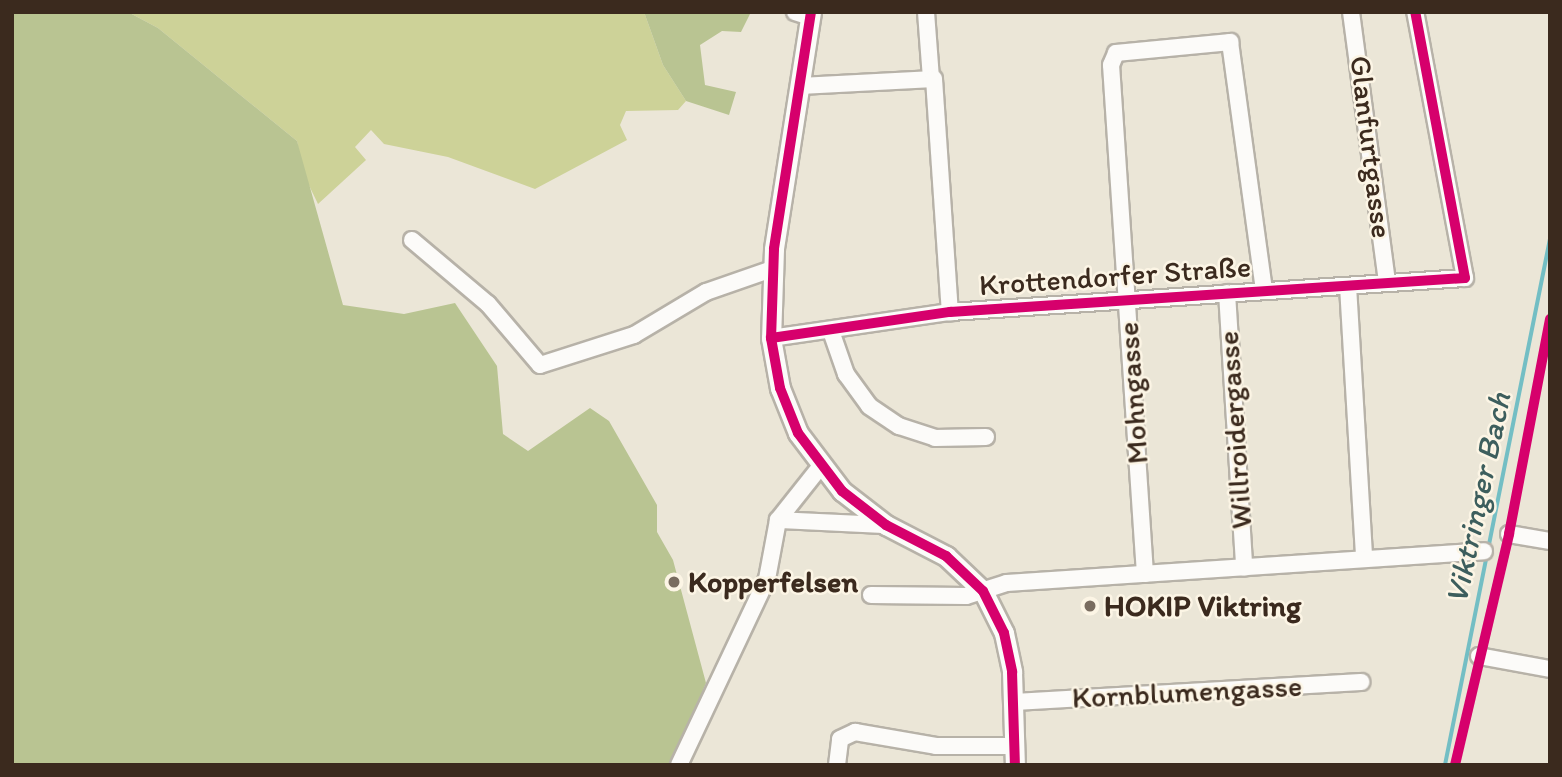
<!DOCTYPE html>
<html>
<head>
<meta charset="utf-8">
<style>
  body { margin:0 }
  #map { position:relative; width:1562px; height:777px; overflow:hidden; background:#ebe6d7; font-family:Itim,sans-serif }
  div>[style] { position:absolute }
  .green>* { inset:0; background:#cdd298 }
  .forest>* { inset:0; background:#b9c492 }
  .stream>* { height:3.5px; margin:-1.75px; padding:0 1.75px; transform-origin:1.75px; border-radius:1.75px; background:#73bec4 }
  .roads { filter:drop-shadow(2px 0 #b7b2a8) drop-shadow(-2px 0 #b7b2a8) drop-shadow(0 2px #b7b2a8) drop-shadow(0 -2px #b7b2a8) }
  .minor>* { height:16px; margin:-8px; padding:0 8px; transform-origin:8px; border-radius:8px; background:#fcfbf9 }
  .tertiary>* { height:19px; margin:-9.5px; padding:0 9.5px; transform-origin:9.5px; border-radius:9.5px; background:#fcfbf9 }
  .cycleway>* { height:10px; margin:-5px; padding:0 5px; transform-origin:5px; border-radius:5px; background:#d6006c }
  .dots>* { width:19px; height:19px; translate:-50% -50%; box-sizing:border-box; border:4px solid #fcf5e5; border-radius:50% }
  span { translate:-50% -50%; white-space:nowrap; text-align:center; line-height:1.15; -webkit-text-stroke:5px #fcf5e5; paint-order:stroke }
  .street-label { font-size:30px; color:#3b2a1e }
  .poi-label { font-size:30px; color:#3b2a1e; font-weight:700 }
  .left { translate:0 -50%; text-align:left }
  .water-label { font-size:32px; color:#3d5e5d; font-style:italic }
  .frame { position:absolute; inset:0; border:14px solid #3b2a1e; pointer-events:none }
</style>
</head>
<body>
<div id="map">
  <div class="green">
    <i style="clip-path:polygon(128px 12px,644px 12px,663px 65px,686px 101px,678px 110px,626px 111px,620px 125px,627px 140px,535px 189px,448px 157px,384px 144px,371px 130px,355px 147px,366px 160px,318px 204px,303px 173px,297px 141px,158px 28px)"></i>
  </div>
  <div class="forest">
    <i style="clip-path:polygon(12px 12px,128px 12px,158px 28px,297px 141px,343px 305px,404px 314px,455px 303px,497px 366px,503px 434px,528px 451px,590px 408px,609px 421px,657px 505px,657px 532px,673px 560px,706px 683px,673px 765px,12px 765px)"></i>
    <i style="clip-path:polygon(644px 12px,751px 12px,741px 32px,722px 31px,700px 45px,705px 85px,736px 92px,729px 115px,686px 101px,663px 65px)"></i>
  </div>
  <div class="stream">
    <i style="left:1445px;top:765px;width:536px;rotate:-78.71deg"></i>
  </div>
  <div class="roads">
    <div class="minor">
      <i style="left:795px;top:12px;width:16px;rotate:18deg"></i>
      <i style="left:926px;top:12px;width:66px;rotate:85.7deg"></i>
      <i style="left:1351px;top:12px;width:273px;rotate:82.4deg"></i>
      <i style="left:800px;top:86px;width:134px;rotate:-3deg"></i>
      <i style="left:934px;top:79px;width:234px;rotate:86.1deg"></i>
      <i style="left:412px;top:240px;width:99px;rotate:40.1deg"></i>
      <i style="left:488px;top:304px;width:80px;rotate:49.6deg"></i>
      <i style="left:540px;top:365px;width:99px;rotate:-17.7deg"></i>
      <i style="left:634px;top:335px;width:84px;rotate:-30.8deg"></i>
      <i style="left:706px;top:292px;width:70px;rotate:-19.2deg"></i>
      <i style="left:1348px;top:286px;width:273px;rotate:86.6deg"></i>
      <i style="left:1227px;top:293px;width:275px;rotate:86.4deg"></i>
      <i style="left:831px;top:331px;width:46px;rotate:70.8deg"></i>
      <i style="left:846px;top:374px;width:39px;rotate:54deg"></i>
      <i style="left:869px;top:406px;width:36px;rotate:34deg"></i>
      <i style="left:899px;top:426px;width:38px;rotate:18deg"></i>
      <i style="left:935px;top:438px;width:51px;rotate:-1.1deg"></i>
      <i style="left:771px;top:338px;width:181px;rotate:-8.3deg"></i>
      <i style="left:950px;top:312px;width:516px;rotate:-3.78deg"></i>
      <i style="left:1465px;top:278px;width:271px;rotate:-100.6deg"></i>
      <i style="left:778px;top:520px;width:68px;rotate:-51.6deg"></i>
      <i style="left:1509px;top:534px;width:42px;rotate:9.7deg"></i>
      <i style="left:1145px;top:574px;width:510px;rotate:-93.82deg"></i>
      <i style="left:1111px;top:65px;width:13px;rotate:-67deg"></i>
      <i style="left:1116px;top:53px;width:115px;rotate:-5.5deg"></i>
      <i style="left:1230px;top:42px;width:250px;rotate:82.2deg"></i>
      <i style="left:871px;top:595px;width:95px;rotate:0.6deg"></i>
      <i style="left:966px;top:596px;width:43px;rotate:-17.6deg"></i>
      <i style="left:1007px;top:583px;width:478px;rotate:-3.8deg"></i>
      <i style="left:1479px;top:656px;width:72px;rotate:10.4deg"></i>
      <i style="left:1014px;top:702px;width:348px;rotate:-3.3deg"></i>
      <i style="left:679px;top:765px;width:206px;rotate:-64.7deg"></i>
      <i style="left:767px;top:579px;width:60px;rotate:-79.4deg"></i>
      <i style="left:778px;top:520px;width:108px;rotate:2.7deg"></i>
      <i style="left:837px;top:765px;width:26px;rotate:-83deg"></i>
      <i style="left:840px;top:739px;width:17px;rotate:-25deg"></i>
      <i style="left:855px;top:732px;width:82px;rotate:9.8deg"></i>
      <i style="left:936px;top:746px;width:79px"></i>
    </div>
    <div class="tertiary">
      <i style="left:811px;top:12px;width:240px;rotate:98.9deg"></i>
      <i style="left:774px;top:249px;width:89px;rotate:91.9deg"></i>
      <i style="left:771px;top:338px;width:51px;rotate:79.8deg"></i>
      <i style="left:780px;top:388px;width:48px;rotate:68.2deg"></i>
      <i style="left:798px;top:433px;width:73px;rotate:52.8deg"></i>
      <i style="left:842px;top:491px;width:56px;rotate:37.7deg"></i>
      <i style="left:886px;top:525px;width:68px;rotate:27.3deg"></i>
      <i style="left:946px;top:556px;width:51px;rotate:43.4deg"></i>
      <i style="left:983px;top:591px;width:47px;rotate:63.4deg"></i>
      <i style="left:1004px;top:633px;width:40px;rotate:78deg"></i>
      <i style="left:1012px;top:672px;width:93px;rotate:88.2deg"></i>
    </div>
  </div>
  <div class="cycleway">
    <i style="left:811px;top:12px;width:240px;rotate:98.9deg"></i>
    <i style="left:774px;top:249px;width:89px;rotate:91.9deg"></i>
    <i style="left:771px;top:338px;width:51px;rotate:79.8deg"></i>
    <i style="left:780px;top:388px;width:48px;rotate:68.2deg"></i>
    <i style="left:798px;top:433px;width:73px;rotate:52.8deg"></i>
    <i style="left:842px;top:491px;width:56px;rotate:37.7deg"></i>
    <i style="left:886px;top:525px;width:68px;rotate:27.3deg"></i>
    <i style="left:946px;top:556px;width:51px;rotate:43.4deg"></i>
    <i style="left:983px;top:591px;width:47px;rotate:63.4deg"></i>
    <i style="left:1004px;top:633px;width:40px;rotate:78deg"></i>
    <i style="left:1012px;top:672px;width:93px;rotate:88.2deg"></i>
    <i style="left:771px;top:338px;width:181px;rotate:-8.3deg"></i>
    <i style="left:950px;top:312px;width:516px;rotate:-3.78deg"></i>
    <i style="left:1465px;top:278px;width:271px;rotate:-100.6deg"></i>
    <i style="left:1455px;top:765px;width:237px;rotate:-76.8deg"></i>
    <i style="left:1509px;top:534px;width:219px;rotate:-79.2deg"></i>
  </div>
  <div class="dots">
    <i style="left:674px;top:582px;background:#796c5f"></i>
    <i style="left:1090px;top:606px;background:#796c5f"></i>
  </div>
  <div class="street-label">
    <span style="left:1371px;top:147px;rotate:83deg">Glanfurtgasse</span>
    <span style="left:1115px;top:276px;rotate:-4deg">Krottendorfer Straße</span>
    <span style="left:1133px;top:393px;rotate:-94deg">Mohngasse</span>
    <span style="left:1235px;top:430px;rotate:-94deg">Willroidergasse</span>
    <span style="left:1187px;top:692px;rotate:-3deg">Kornblumengasse</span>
  </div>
  <div class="poi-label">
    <span class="left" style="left:688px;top:582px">Kopperfelsen</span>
    <span class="left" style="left:1104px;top:606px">HOKIP Viktring</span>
  </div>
  <div class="water-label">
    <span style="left:1478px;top:498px;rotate:-78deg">Viktringer Bach</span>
  </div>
  <div class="frame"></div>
</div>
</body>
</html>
